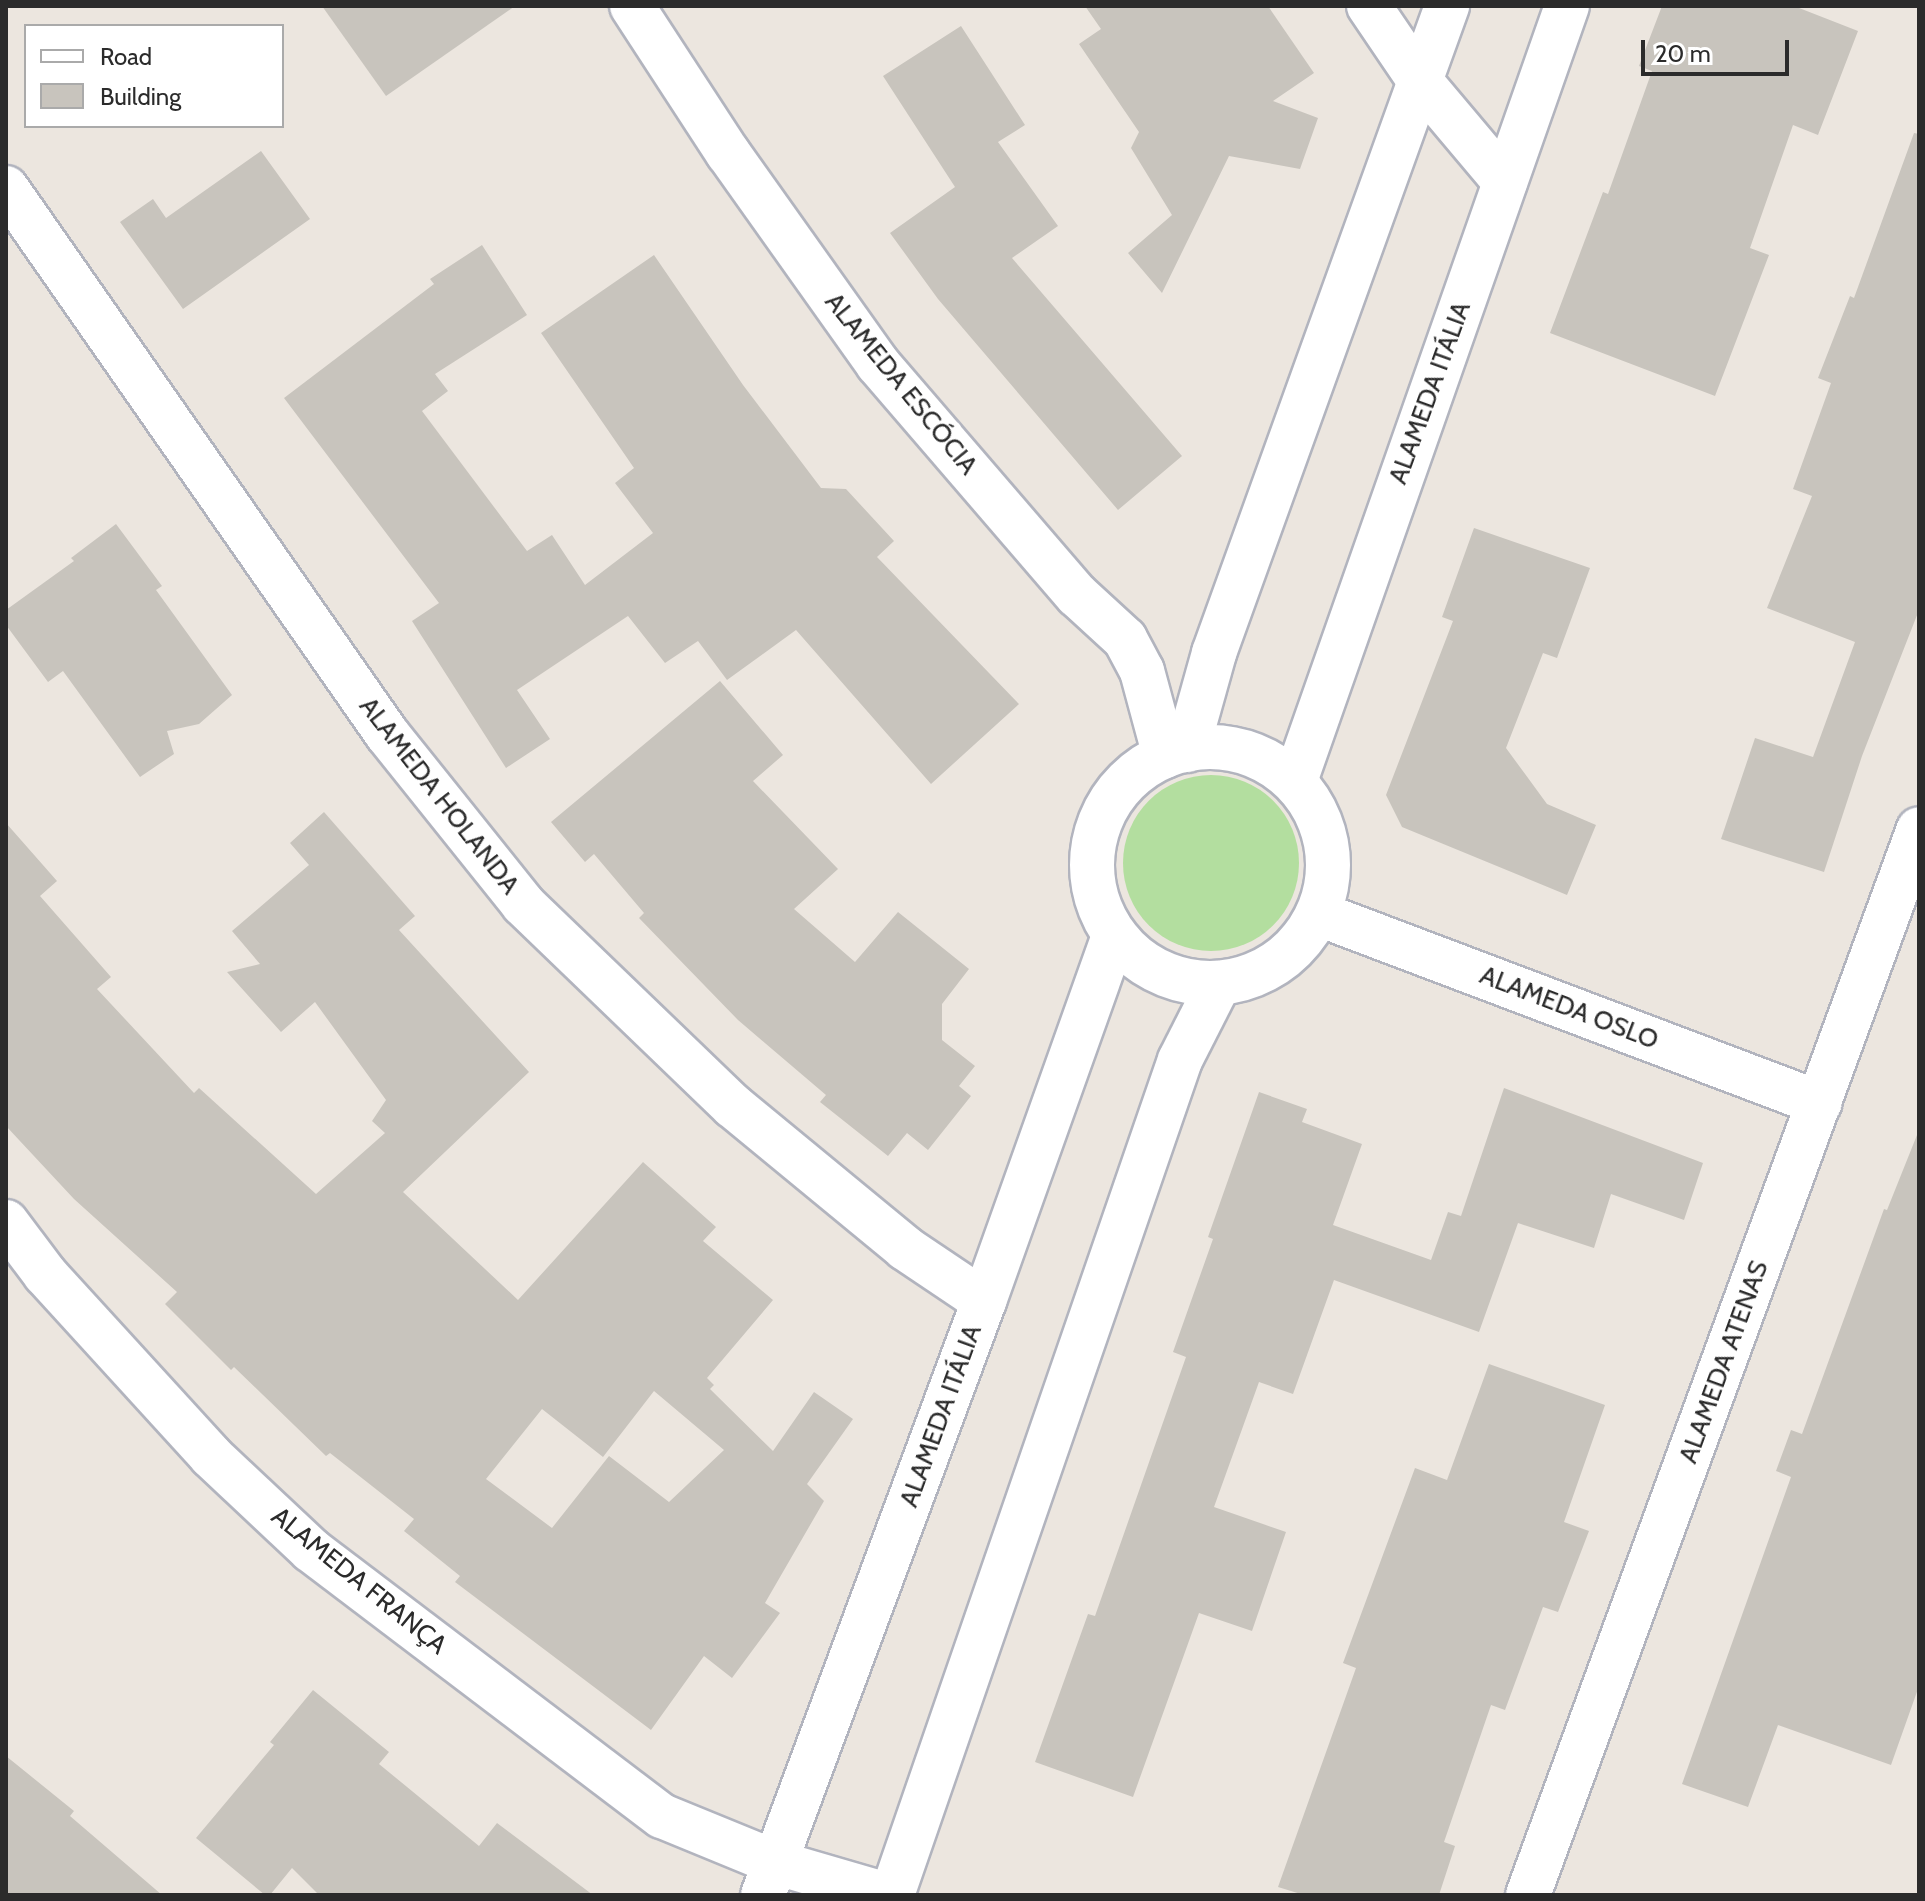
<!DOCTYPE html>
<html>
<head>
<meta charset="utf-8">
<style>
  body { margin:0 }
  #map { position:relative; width:1925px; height:1901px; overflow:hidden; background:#ece6df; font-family:Cabin,sans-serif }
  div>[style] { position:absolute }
  .green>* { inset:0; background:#b3de9f }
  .round { border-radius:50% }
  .building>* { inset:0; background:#c8c4bd }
  .roads { filter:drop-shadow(2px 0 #b2b4be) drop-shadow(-2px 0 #b2b4be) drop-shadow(0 2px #b2b4be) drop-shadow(0 -2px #b2b4be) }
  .minor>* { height:44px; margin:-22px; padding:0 22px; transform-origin:22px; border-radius:22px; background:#fff }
  .minor>.ring { margin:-22px; padding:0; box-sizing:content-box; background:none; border:44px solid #fff; border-radius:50% }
  span { translate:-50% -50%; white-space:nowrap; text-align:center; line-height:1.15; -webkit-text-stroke:8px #fff; paint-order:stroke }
  .street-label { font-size:26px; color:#2b2b2b }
  .frame { position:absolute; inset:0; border:8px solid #2b2b2b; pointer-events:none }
  .legend { position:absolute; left:24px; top:24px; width:260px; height:104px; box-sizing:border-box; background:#fff; border:2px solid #aaa; margin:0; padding:10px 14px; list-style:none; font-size:24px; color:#2b2b2b }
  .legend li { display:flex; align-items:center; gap:16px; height:40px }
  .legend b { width:40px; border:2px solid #aaa }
  .scale { position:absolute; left:1641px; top:40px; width:148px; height:36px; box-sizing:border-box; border:4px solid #2b2b2b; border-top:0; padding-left:10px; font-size:24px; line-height:28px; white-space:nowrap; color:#2b2b2b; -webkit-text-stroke:6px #fff; paint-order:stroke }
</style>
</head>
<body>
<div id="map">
  <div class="green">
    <i class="round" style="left:1123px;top:775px;width:176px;height:176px"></i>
  </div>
  <div class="building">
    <i style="clip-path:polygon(322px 6px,515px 6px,386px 96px)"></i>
    <i style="clip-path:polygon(1085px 6px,1268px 6px,1314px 73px,1273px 101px,1318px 118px,1300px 169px,1229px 156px,1162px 293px,1128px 253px,1172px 215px,1131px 148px,1139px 132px,1079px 44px,1101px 29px)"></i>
    <i style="clip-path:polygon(1662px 6px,1794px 6px,1858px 31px,1818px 135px,1793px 125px,1750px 248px,1769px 255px,1715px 396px,1550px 333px,1603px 192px,1608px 194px,1652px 71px,1639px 66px)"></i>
    <i style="clip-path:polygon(961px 26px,1025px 125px,998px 142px,1058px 226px,1012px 258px,1182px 456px,1118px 510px,938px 299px,890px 233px,955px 187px,883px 76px)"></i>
    <i style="clip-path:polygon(1914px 133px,1919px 134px,1919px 610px,1862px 756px,1824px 872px,1721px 839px,1755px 738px,1813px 757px,1855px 642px,1767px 608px,1812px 496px,1793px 489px,1831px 383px,1818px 378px,1850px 296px,1854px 298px)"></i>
    <i style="clip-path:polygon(261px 151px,310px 219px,183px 309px,120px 222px,153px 199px,166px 218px)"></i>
    <i style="clip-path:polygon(482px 245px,527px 315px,435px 374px,448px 391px,422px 411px,527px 551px,552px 535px,585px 585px,653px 533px,615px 483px,634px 468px,541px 333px,654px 255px,743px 385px,821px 488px,846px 489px,894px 541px,877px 557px,1019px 704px,931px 784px,796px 630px,727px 680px,698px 641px,665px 663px,628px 616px,517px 690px,550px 739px,506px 768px,412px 621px,439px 603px,284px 398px,434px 284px,430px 279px)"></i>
    <i style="clip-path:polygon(116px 524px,162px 586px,156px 590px,232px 695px,199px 724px,167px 731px,174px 754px,140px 777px,63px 671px,48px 682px,6px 625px,6px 610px,74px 561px,71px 558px)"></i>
    <i style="clip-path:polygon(1474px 528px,1590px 568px,1557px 658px,1543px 653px,1506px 748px,1547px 804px,1596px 825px,1567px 895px,1402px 827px,1386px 795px,1453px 621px,1442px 617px)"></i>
    <i style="clip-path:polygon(720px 681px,783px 755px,753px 781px,838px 869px,794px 909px,855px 962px,898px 912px,969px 969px,942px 1004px,942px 1040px,975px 1066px,959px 1086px,971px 1096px,928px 1150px,907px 1133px,888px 1156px,820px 1102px,826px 1095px,738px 1020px,639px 918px,644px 913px,594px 854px,585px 862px,551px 822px)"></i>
    <i style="clip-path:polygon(evenodd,324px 812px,415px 916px,399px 930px,529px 1072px,403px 1192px,518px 1300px,643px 1162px,716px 1227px,703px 1241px,773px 1300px,707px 1378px,714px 1385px,710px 1389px,773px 1451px,814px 1392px,853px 1419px,807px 1484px,824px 1501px,765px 1603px,780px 1613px,732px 1678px,704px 1656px,651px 1730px,455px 1582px,460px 1576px,404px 1531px,414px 1519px,330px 1453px,326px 1456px,234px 1367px,231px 1370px,165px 1304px,177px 1292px,74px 1199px,6px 1126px,6px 823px,57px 881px,40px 896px,111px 977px,97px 989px,194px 1093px,199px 1088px,316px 1194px,385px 1133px,372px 1121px,386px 1100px,315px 1002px,281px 1032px,227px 972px,260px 964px,232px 931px,309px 865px,290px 843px,324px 812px,654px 1391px,724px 1450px,669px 1502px,609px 1456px,552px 1528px,486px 1479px,542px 1409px,603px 1457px,654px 1391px)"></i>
    <i style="clip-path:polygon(1504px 1088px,1703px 1163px,1684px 1220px,1611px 1194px,1594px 1248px,1518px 1223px,1479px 1332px,1334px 1280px,1293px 1394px,1259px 1382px,1214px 1507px,1286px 1532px,1252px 1631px,1199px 1613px,1133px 1797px,1035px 1762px,1088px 1614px,1095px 1616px,1186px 1357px,1173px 1352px,1213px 1239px,1208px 1237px,1259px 1092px,1307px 1109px,1302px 1122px,1362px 1144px,1333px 1225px,1431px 1260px,1448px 1212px,1461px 1216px)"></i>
    <i style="clip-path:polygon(1917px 1135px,1919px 1686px,1891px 1765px,1778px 1725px,1748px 1807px,1682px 1784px,1791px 1477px,1776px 1471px,1791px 1430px,1802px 1434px,1884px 1209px,1887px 1210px)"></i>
    <i style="clip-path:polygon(1489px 1364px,1605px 1405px,1564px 1522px,1589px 1531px,1558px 1612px,1543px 1607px,1505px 1710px,1491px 1705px,1444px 1842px,1455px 1846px,1439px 1895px,1304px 1895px,1278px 1887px,1356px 1668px,1343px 1663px,1415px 1468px,1447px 1480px)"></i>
    <i style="clip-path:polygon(313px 1690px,389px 1752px,379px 1764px,479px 1846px,497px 1823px,593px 1895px,319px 1895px,292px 1868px,270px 1895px,265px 1895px,196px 1838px,274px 1745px,270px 1742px)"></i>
    <i style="clip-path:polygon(6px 1756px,74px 1811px,70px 1816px,162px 1895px,6px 1895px)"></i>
  </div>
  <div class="roads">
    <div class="minor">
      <i style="left:632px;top:6px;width:176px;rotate:56.9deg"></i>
      <i style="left:728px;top:153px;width:259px;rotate:54.6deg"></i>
      <i style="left:878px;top:364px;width:305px;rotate:49.3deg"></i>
      <i style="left:1077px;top:595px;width:65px;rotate:42.5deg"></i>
      <i style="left:1125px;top:639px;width:36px;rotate:62deg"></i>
      <i style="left:1142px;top:671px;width:88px;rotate:74.9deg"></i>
      <i style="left:1369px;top:6px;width:91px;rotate:55.8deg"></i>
      <i style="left:1420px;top:81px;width:132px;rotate:49.9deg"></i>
      <i style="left:6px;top:188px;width:666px;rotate:55.09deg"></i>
      <i style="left:387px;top:734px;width:218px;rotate:51.3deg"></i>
      <i style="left:523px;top:904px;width:291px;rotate:43.9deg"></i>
      <i style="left:733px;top:1106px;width:223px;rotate:39.5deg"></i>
      <i style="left:905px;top:1248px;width:95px;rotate:33.9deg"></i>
      <i class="ring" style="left:1092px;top:747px;width:192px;height:192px"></i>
      <i style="left:1187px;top:750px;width:101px;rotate:-74.4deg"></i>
      <i style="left:1214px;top:653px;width:688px;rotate:-70.19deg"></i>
      <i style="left:1295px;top:781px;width:821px;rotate:-70.66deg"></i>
      <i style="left:1319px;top:914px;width:535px;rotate:20.71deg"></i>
      <i style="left:6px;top:1222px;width:65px;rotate:53.1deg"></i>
      <i style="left:45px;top:1274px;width:246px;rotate:47.6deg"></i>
      <i style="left:211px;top:1456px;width:137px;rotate:43.2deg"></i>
      <i style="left:311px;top:1550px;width:440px;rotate:37.2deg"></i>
      <i style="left:662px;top:1816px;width:121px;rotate:22.3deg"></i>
      <i style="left:774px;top:1862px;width:118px;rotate:16.3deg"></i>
      <i style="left:763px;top:1895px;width:634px;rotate:-69.59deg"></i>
      <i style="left:984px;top:1301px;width:388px;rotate:-70.4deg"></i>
      <i style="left:892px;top:1895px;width:883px;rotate:-70.97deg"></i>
      <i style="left:1180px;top:1060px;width:86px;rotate:-63.1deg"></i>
      <i style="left:1528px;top:1895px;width:1135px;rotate:-69.86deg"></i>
    </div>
  </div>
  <div class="street-label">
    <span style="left:901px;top:384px;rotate:51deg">ALAMEDA ESCÓCIA</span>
    <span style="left:1430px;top:393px;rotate:-70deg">ALAMEDA ITÁLIA</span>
    <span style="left:439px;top:796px;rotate:52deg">ALAMEDA HOLANDA</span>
    <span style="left:1569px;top:1008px;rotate:21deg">ALAMEDA OSLO</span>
    <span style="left:1724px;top:1362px;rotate:-70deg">ALAMEDA ATENAS</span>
    <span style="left:941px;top:1416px;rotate:-70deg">ALAMEDA ITÁLIA</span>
    <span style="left:359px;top:1581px;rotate:39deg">ALAMEDA FRANÇA</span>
  </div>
  <div class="frame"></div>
  <ul class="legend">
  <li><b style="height:10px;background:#fff"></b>Road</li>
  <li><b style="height:22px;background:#c8c4bd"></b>Building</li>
  </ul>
  <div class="scale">20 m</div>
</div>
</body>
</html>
